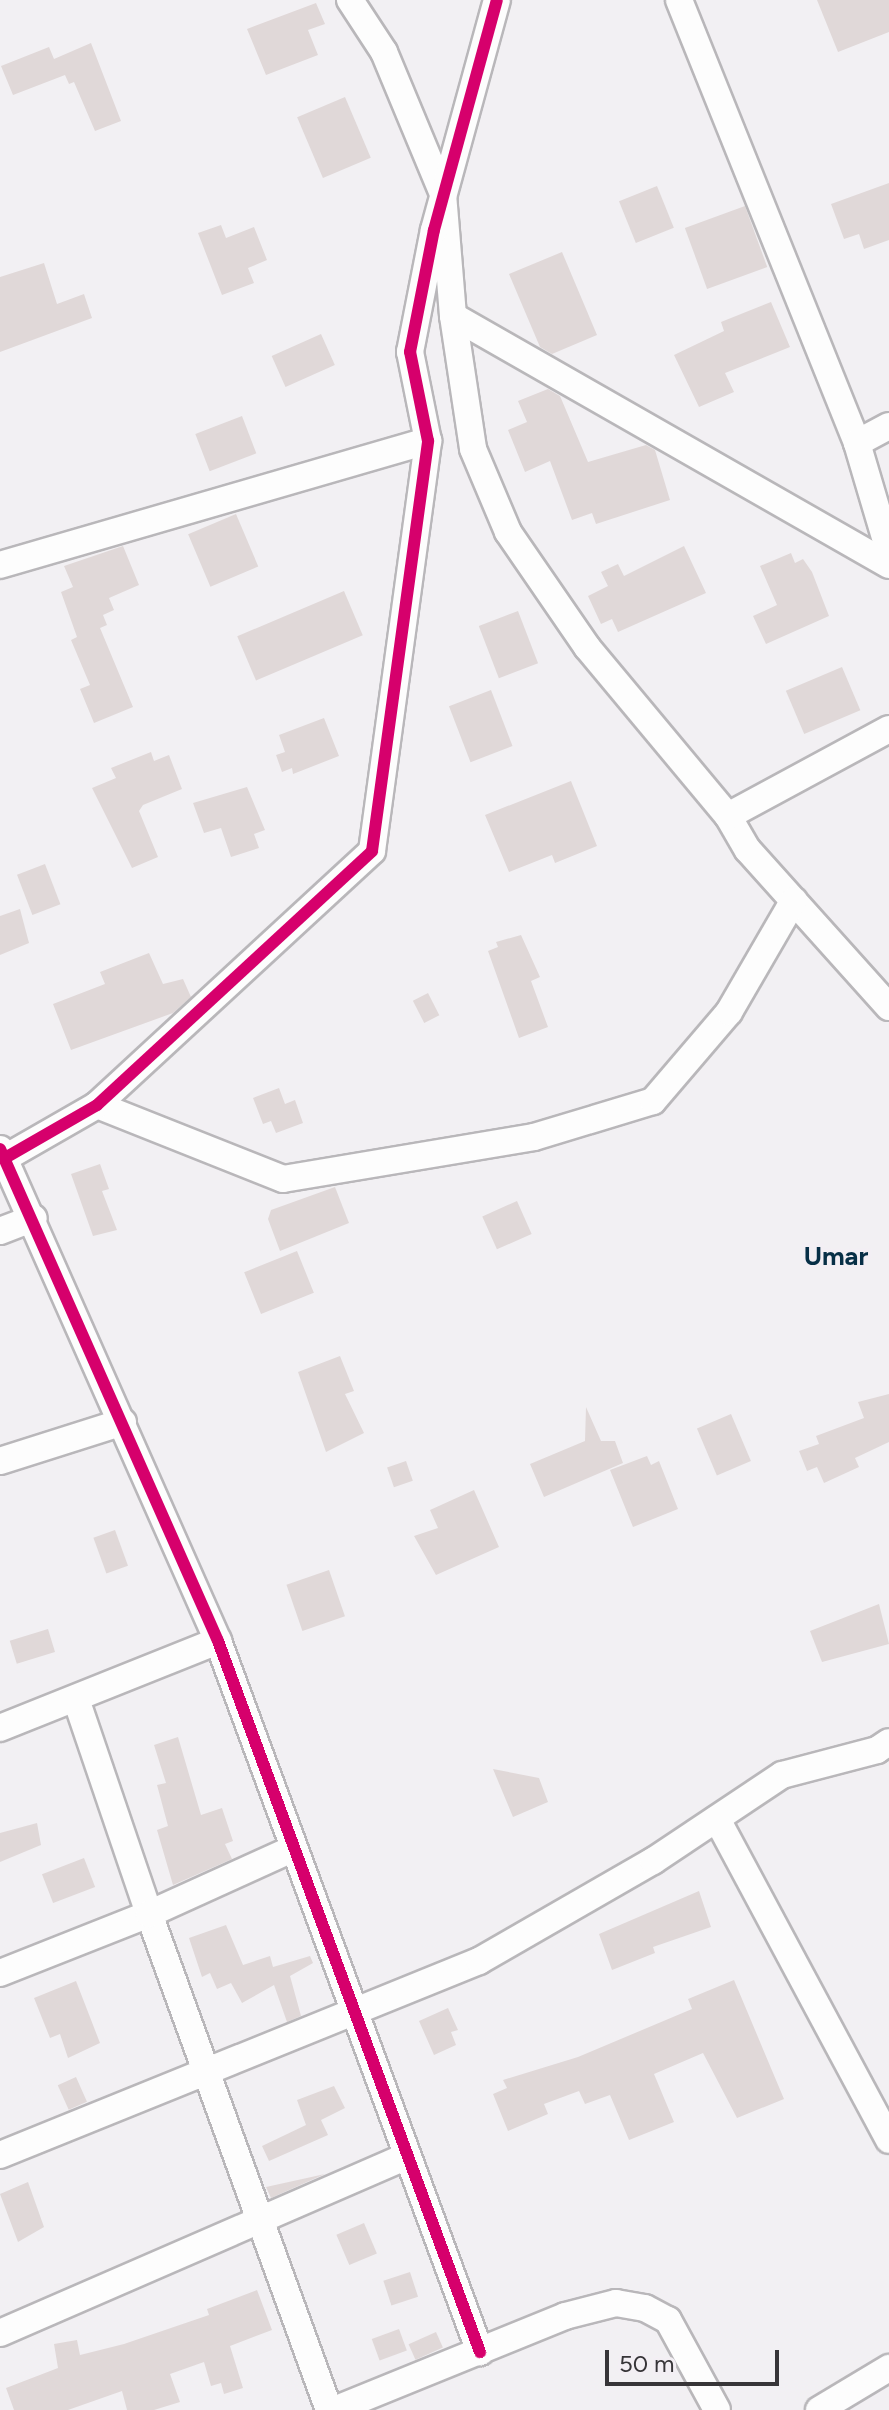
<!DOCTYPE html>
<html>
<head>
<meta charset="utf-8">
<style>
  body { margin:0 }
  #map { position:relative; width:889px; height:2410px; overflow:hidden; background:#f2f0f3; font-family:Figtree,sans-serif }
  div>[style] { position:absolute }
  .building>* { inset:0; background:#e0d8d8; transform-origin:0 0 }
  .roads { filter:drop-shadow(2px 0 #b9b7ba) drop-shadow(-2px 0 #b9b7ba) drop-shadow(0 2px #b9b7ba) drop-shadow(0 -2px #b9b7ba) }
  .street>* { height:26px; margin:-13px; padding:0 13px; transform-origin:13px; border-radius:13px; background:#fdfdfd }
  .cycleway>* { height:12px; margin:-6px; padding:0 6px; transform-origin:6px; border-radius:6px; background:#d6006c }
  span { translate:-50% -50%; white-space:nowrap; text-align:center; line-height:1.15; -webkit-text-stroke:7px #f3eff4; paint-order:stroke }
  .quarter-label { font-size:26px; color:#072f46; font-weight:700 }
  .scale { position:absolute; left:605px; top:2350px; width:174px; height:36px; box-sizing:border-box; border:4px solid #373538; border-top:0; padding-left:10px; font-size:24px; line-height:28px; white-space:nowrap; color:#373538; -webkit-text-stroke:6px #f3eff4; paint-order:stroke }
</style>
</head>
<body>
<div id="map">
  <div class="building">
    <i style="clip-path:polygon(817px 0,889px 0,889px 32px,838px 52px)"></i>
    <i style="clip-path:polygon(316px 3px,325px 24px,308px 30px,318px 55px,266px 75px,247px 29px)"></i>
    <i style="clip-path:polygon(91px 43px,121px 121px,95px 131px,74px 82px,69px 84px,65px 75px,13px 95px,1px 66px,49px 47px,54px 59px)"></i>
    <i style="left:345px;top:97px;width:66px;height:52px;rotate:67deg"></i>
    <i style="clip-path:polygon(889px 183px,889px 240px,864px 249px,859px 234px,844px 239px,831px 204px)"></i>
    <i style="left:657px;top:186px;width:45px;height:41px;rotate:68deg"></i>
    <i style="left:745px;top:206px;width:65px;height:64px;rotate:70deg"></i>
    <i style="clip-path:polygon(221px 225px,226px 238px,254px 227px,267px 260px,248px 268px,254px 283px,222px 295px,198px 233px)"></i>
    <i style="clip-path:polygon(562px 252px,597px 335px,552px 354px,540px 347px,509px 274px)"></i>
    <i style="clip-path:polygon(44px 263px,57px 304px,84px 294px,92px 318px,0 352px,0 277px)"></i>
    <i style="clip-path:polygon(771px 302px,790px 347px,725px 373px,734px 392px,699px 407px,674px 355px,724px 331px,721px 322px)"></i>
    <i style="left:321px;top:334px;width:34px;height:54px;rotate:66deg"></i>
    <i style="clip-path:polygon(548px 389px,560px 396px,588px 462px,646px 445px,655px 450px,670px 500px,596px 524px,592px 513px,572px 520px,550px 461px,525px 472px,508px 430px,527px 422px,518px 401px)"></i>
    <i style="left:242px;top:416px;width:40px;height:50px;rotate:69deg"></i>
    <i style="left:236px;top:514px;width:57px;height:52px;rotate:67deg"></i>
    <i style="clip-path:polygon(123px 546px,139px 585px,109px 598px,114px 610px,103px 615px,107px 625px,100px 628px,133px 707px,94px 723px,80px 689px,90px 685px,71px 640px,77px 637px,61px 592px,73px 587px,64px 566px)"></i>
    <i style="clip-path:polygon(684px 546px,706px 593px,618px 632px,612px 619px,601px 624px,588px 596px,608px 586px,601px 572px,618px 564px,624px 576px)"></i>
    <i style="clip-path:polygon(791px 553px,795px 563px,803px 559px,812px 572px,829px 616px,766px 644px,753px 616px,777px 605px,760px 566px)"></i>
    <i style="left:344px;top:591px;width:48px;height:116px;rotate:67deg"></i>
    <i style="left:518px;top:611px;width:56px;height:42px;rotate:69deg"></i>
    <i style="left:842px;top:667px;width:47px;height:61px;rotate:67deg"></i>
    <i style="left:491px;top:690px;width:60px;height:45px;rotate:69deg"></i>
    <i style="clip-path:polygon(324px 718px,339px 756px,293px 774px,292px 768px,282px 772px,276px 755px,285px 752px,279px 735px)"></i>
    <i style="clip-path:polygon(151px 752px,154px 761px,169px 755px,182px 789px,143px 805px,139px 811px,158px 857px,132px 868px,92px 788px,116px 778px,111px 768px)"></i>
    <i style="clip-path:polygon(571px 781px,597px 846px,555px 863px,552px 855px,509px 872px,485px 815px)"></i>
    <i style="clip-path:polygon(247px 787px,265px 830px,254px 834px,259px 848px,231px 857px,221px 828px,204px 833px,193px 803px)"></i>
    <i style="left:45px;top:864px;width:43px;height:30px;rotate:69deg"></i>
    <i style="clip-path:polygon(20px 909px,29px 943px,0 955px,0 916px)"></i>
    <i style="clip-path:polygon(521px 935px,540px 977px,531px 981px,548px 1027px,519px 1038px,488px 951px,498px 947px,496px 942px)"></i>
    <i style="clip-path:polygon(149px 953px,163px 984px,183px 979px,191px 997px,173px 1013px,71px 1050px,53px 1004px,105px 984px,100px 972px)"></i>
    <i style="left:428px;top:993px;width:25px;height:17px;rotate:63deg"></i>
    <i style="clip-path:polygon(279px 1088px,285px 1104px,295px 1100px,303px 1123px,276px 1133px,271px 1121px,263px 1124px,253px 1098px)"></i>
    <i style="clip-path:polygon(100px 1164px,109px 1189px,102px 1191px,117px 1230px,93px 1236px,71px 1174px)"></i>
    <i style="clip-path:polygon(335px 1187px,349px 1223px,280px 1251px,268px 1219px,271px 1210px)"></i>
    <i style="left:517px;top:1201px;width:36px;height:38px;rotate:66deg"></i>
    <i style="left:297px;top:1251px;width:45px;height:57px;rotate:68deg"></i>
    <i style="clip-path:polygon(340px 1356px,354px 1391px,345px 1394px,364px 1433px,326px 1452px,298px 1372px)"></i>
    <i style="clip-path:polygon(889px 1394px,889px 1442px,855px 1458px,859px 1467px,824px 1483px,817px 1467px,807px 1471px,799px 1451px,819px 1444px,816px 1436px,864px 1418px,858px 1402px)"></i>
    <i style="clip-path:polygon(586px 1407px,601px 1441px,615px 1441px,623px 1463px,544px 1497px,530px 1464px,585px 1441px)"></i>
    <i style="left:731px;top:1414px;width:51px;height:37px;rotate:67deg"></i>
    <i style="clip-path:polygon(647px 1456px,651px 1465px,659px 1461px,678px 1509px,633px 1527px,610px 1470px)"></i>
    <i style="left:406px;top:1461px;width:21px;height:20px;rotate:71deg"></i>
    <i style="clip-path:polygon(474px 1490px,499px 1547px,436px 1575px,414px 1536px,438px 1528px,430px 1510px)"></i>
    <i style="left:115px;top:1530px;width:38px;height:23px;rotate:70deg"></i>
    <i style="left:329px;top:1570px;width:49px;height:45px;rotate:71deg"></i>
    <i style="clip-path:polygon(879px 1604px,889px 1644px,822px 1662px,810px 1631px)"></i>
    <i style="left:48px;top:1629px;width:24px;height:40px;rotate:73deg"></i>
    <i style="clip-path:polygon(178px 1737px,201px 1815px,222px 1808px,233px 1841px,225px 1844px,232px 1859px,173px 1885px,157px 1830px,168px 1826px,157px 1785px,166px 1783px,154px 1745px)"></i>
    <i style="clip-path:polygon(493px 1769px,539px 1778px,548px 1802px,513px 1817px)"></i>
    <i style="clip-path:polygon(37px 1823px,41px 1845px,0 1862px,0 1833px)"></i>
    <i style="left:84px;top:1858px;width:31px;height:45px;rotate:69deg"></i>
    <i style="clip-path:polygon(699px 1891px,711px 1927px,653px 1947px,655px 1953px,612px 1970px,599px 1934px)"></i>
    <i style="clip-path:polygon(226px 1925px,243px 1965px,270px 1956px,273px 1967px,310px 1956px,313px 1963px,290px 1976px,301px 2016px,287px 2022px,274px 1985px,242px 2003px,231px 1983px,217px 1989px,210px 1973px,202px 1977px,189px 1938px)"></i>
    <i style="clip-path:polygon(734px 1980px,784px 2099px,737px 2118px,703px 2053px,654px 2074px,674px 2122px,629px 2140px,610px 2095px,585px 2104px,579px 2091px,544px 2104px,548px 2114px,508px 2131px,493px 2094px,507px 2088px,503px 2080px,578px 2057px,692px 2009px,688px 1999px)"></i>
    <i style="clip-path:polygon(76px 1981px,100px 2043px,68px 2058px,60px 2034px,50px 2038px,34px 1998px)"></i>
    <i style="clip-path:polygon(448px 2008px,458px 2030px,451px 2032px,456px 2045px,434px 2055px,419px 2021px)"></i>
    <i style="left:76px;top:2077px;width:27px;height:20px;rotate:66deg"></i>
    <i style="clip-path:polygon(334px 2086px,345px 2108px,321px 2120px,328px 2135px,269px 2161px,262px 2146px,306px 2125px,297px 2100px)"></i>
    <i style="clip-path:polygon(325px 2174px,271px 2198px,266px 2187px)"></i>
    <i style="clip-path:polygon(28px 2182px,44px 2227px,18px 2242px,0 2194px)"></i>
    <i style="left:364px;top:2223px;width:33px;height:30px;rotate:67deg"></i>
    <i style="left:410px;top:2272px;width:26px;height:28px;rotate:72deg"></i>
    <i style="clip-path:polygon(257px 2290px,272px 2330px,230px 2346px,243px 2388px,224px 2394px,221px 2383px,211px 2386px,204px 2362px,170px 2374px,180px 2402px,154px 2410px,127px 2410px,122px 2391px,68px 2410px,14px 2410px,6px 2388px,58px 2368px,54px 2344px,77px 2340px,80px 2355px,124px 2344px,209px 2315px,207px 2309px)"></i>
    <i style="left:399px;top:2329px;width:23px;height:29px;rotate:70deg"></i>
    <i style="left:436px;top:2332px;width:17px;height:30px;rotate:66deg"></i>
  </div>
  <div class="roads">
    <div class="street">
      <i style="left:350px;top:0;width:62px;rotate:56.8deg"></i>
      <i style="left:384px;top:52px;width:154px;rotate:67.4deg"></i>
      <i style="left:443px;top:194px;width:122px;rotate:85.3deg"></i>
      <i style="left:453px;top:316px;width:134px;rotate:81.4deg"></i>
      <i style="left:473px;top:449px;width:90px;rotate:67.1deg"></i>
      <i style="left:508px;top:532px;width:140px;rotate:55.5deg"></i>
      <i style="left:587px;top:647px;width:220px;rotate:50.2deg"></i>
      <i style="left:728px;top:816px;width:39px;rotate:60deg"></i>
      <i style="left:748px;top:850px;width:211px;rotate:48.1deg"></i>
      <i style="left:679px;top:0;width:477px;rotate:68.1deg"></i>
      <i style="left:857px;top:443px;width:113px;rotate:73.5deg"></i>
      <i style="left:453px;top:316px;width:502px;rotate:29.73deg"></i>
      <i style="left:857px;top:443px;width:36px;rotate:-28deg"></i>
      <i style="left:0;top:565px;width:446px;rotate:-16.2deg"></i>
      <i style="left:728px;top:816px;width:183px;rotate:-28.4deg"></i>
      <i style="left:97px;top:1105px;width:200px;rotate:21.7deg"></i>
      <i style="left:283px;top:1179px;width:254px;rotate:-9.5deg"></i>
      <i style="left:534px;top:1137px;width:124px;rotate:-16.8deg"></i>
      <i style="left:653px;top:1101px;width:117px;rotate:-49.5deg"></i>
      <i style="left:729px;top:1012px;width:129px;rotate:-59.9deg"></i>
      <i style="left:0;top:1149px;width:538px;rotate:66.1deg"></i>
      <i style="left:218px;top:1641px;width:758px;rotate:69.77deg"></i>
      <i style="left:5px;top:1158px;width:106px;rotate:-29.9deg"></i>
      <i style="left:97px;top:1105px;width:374px;rotate:-42.7deg"></i>
      <i style="left:372px;top:851px;width:414px;rotate:-82.2deg"></i>
      <i style="left:428px;top:441px;width:91px;rotate:-101.4deg"></i>
      <i style="left:410px;top:352px;width:124px;rotate:-78.9deg"></i>
      <i style="left:434px;top:230px;width:238px;rotate:-74.7deg"></i>
      <i style="left:0;top:1231px;width:36px;rotate:-21deg"></i>
      <i style="left:0;top:1461px;width:129px;rotate:-17.6deg"></i>
      <i style="left:76px;top:1699px;width:227px;rotate:71.2deg"></i>
      <i style="left:149px;top:1914px;width:528px;rotate:70.05deg"></i>
      <i style="left:0;top:1728px;width:235px;rotate:-21.8deg"></i>
      <i style="left:717px;top:1819px;width:364px;rotate:61.8deg"></i>
      <i style="left:0;top:1973px;width:160px;rotate:-21.6deg"></i>
      <i style="left:149px;top:1914px;width:157px;rotate:-24.4deg"></i>
      <i style="left:0;top:2155px;width:517px;rotate:-22.05deg"></i>
      <i style="left:479px;top:1961px;width:201px;rotate:-29.9deg"></i>
      <i style="left:653px;top:1861px;width:155px;rotate:-33.7deg"></i>
      <i style="left:782px;top:1775px;width:98px;rotate:-14.7deg"></i>
      <i style="left:877px;top:1750px;width:14px;rotate:-34deg"></i>
      <i style="left:0;top:2333px;width:442px;rotate:-23.5deg"></i>
      <i style="left:334px;top:2410px;width:249px;rotate:-22.1deg"></i>
      <i style="left:565px;top:2316px;width:53px;rotate:-14.3deg"></i>
      <i style="left:616px;top:2303px;width:29px;rotate:10deg"></i>
      <i style="left:645px;top:2308px;width:26px;rotate:28deg"></i>
      <i style="left:668px;top:2320px;width:102px;rotate:61.4deg"></i>
      <i style="left:819px;top:2410px;width:82px;rotate:-31deg"></i>
    </div>
  </div>
  <div class="cycleway">
    <i style="left:0;top:1149px;width:538px;rotate:66.1deg"></i>
    <i style="left:218px;top:1641px;width:758px;rotate:69.77deg"></i>
    <i style="left:5px;top:1158px;width:106px;rotate:-29.9deg"></i>
    <i style="left:97px;top:1105px;width:374px;rotate:-42.7deg"></i>
    <i style="left:372px;top:851px;width:414px;rotate:-82.2deg"></i>
    <i style="left:428px;top:441px;width:91px;rotate:-101.4deg"></i>
    <i style="left:410px;top:352px;width:124px;rotate:-78.9deg"></i>
    <i style="left:434px;top:230px;width:238px;rotate:-74.7deg"></i>
  </div>
  <div class="quarter-label">
    <span style="left:836px;top:1257px">Umar</span>
  </div>
  <div class="scale">50 m</div>
</div>
</body>
</html>
